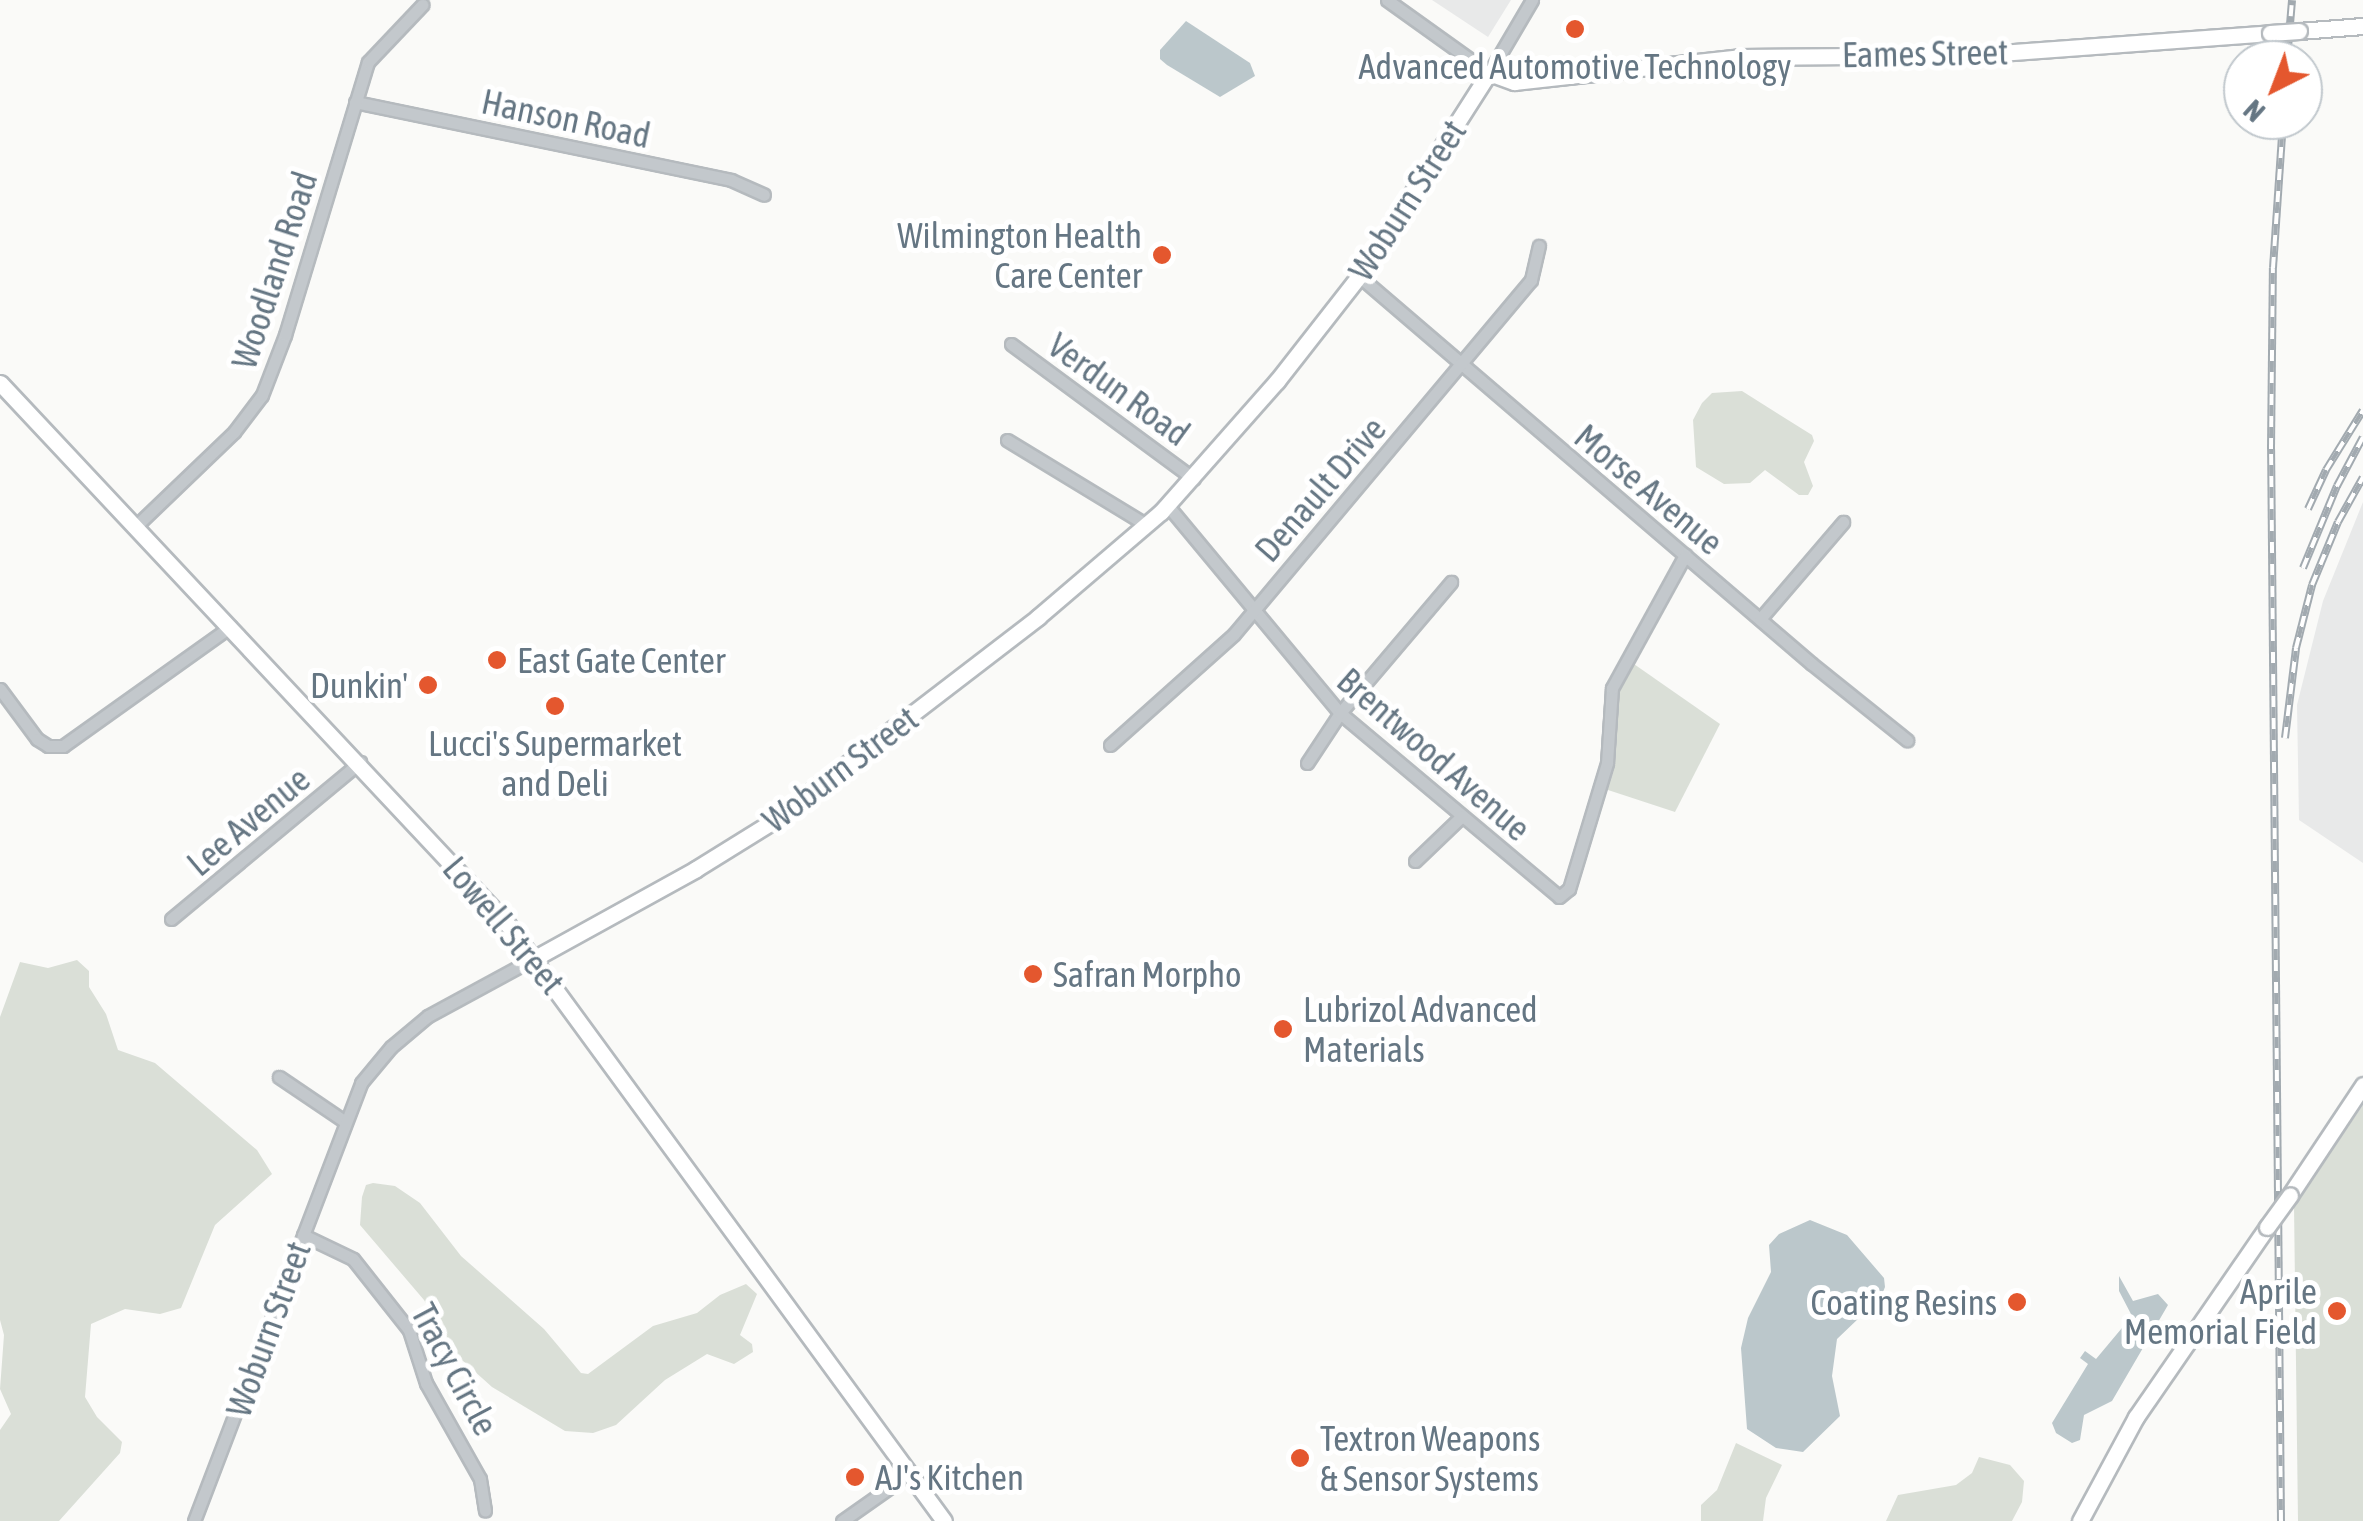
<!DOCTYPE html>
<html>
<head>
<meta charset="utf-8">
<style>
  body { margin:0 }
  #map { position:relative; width:2363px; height:1521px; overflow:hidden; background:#fafaf8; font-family:"Asap Condensed",sans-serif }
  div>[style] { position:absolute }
  .built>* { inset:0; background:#e8e9e9 }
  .green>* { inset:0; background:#dadfd7 }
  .water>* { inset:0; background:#bbc7cb }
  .roads { filter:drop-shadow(2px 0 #b5babe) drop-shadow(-2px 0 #b5babe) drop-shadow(0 2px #b5babe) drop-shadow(0 -2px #b5babe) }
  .minor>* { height:11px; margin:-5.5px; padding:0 5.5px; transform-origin:5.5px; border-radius:5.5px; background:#c3c8cc }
  .major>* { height:15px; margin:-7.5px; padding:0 7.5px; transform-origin:7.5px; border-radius:7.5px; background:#fff }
  .rail>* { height:8px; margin-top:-4px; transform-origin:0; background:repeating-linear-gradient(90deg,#fff 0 11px,#a2aab0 0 22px); box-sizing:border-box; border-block:2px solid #a2aab0 }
  .bridges { filter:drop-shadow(2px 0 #b5babe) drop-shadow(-2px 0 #b5babe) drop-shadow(0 2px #b5babe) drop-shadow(0 -2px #b5babe) }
  .major-bridge>* { height:15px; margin:-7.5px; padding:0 7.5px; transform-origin:7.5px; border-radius:7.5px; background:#fff }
  .dots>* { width:28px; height:28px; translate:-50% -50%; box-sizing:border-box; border:5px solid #fff; border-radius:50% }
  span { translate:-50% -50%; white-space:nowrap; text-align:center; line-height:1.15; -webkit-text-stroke:10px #fff; paint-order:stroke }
  .street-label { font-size:35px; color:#657683 }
  .poi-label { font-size:35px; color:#657683 }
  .right { translate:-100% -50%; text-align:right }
  .left { translate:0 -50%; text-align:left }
  .north { position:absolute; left:2223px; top:40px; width:100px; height:100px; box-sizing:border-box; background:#fff; border:2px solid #c1c8cd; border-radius:50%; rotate:222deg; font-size:28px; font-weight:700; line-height:40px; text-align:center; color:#657683 }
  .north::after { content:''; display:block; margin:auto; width:35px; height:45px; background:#e4572e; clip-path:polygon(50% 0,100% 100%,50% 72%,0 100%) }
</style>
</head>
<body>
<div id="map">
  <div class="built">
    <i style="clip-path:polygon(1432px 0,1511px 0,1488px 37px)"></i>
    <i style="clip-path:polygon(2363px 502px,2363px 863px,2299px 820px,2297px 705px,2323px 601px)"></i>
  </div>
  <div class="green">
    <i style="clip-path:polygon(1742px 391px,1812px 435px,1814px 441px,1804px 462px,1813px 486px,1808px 495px,1799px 495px,1765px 470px,1750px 483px,1724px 484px,1696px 467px,1693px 420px,1702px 403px,1712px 393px)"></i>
    <i style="clip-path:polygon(1631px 662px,1720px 724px,1675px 812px,1605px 789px,1612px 708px)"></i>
    <i style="clip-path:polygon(77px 960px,89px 971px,89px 987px,106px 1014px,118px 1050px,155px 1063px,257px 1150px,272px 1174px,215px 1225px,181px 1308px,160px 1314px,125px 1309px,91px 1324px,85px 1397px,97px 1417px,122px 1442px,120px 1453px,59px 1521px,0 1521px,0 1430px,11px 1414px,0 1389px,4px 1335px,0 1320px,0 1017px,20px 962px,48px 968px)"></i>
    <i style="clip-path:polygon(2363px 1105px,2363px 1521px,2298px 1521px,2294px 1205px)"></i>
    <i style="clip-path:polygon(373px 1183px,395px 1186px,420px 1203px,461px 1256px,544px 1329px,581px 1373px,588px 1374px,653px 1326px,697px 1313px,720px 1295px,746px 1284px,757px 1294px,740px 1335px,752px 1344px,753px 1352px,734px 1364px,707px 1354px,665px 1380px,616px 1425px,593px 1433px,565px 1431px,492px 1387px,452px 1351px,424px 1300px,360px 1225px,362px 1197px,366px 1185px)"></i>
    <i style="clip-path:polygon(1736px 1443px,1782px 1465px,1766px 1498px,1763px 1521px,1701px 1521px,1701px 1505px,1717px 1490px)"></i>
    <i style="clip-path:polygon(1979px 1457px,2010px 1465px,2024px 1481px,2022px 1502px,2012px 1521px,1886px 1521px,1898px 1495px,1956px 1485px,1972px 1473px)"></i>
  </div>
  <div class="water">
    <i style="clip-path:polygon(1186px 21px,1250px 63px,1255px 76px,1220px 97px,1167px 65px,1160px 59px,1160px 50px)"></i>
    <i style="clip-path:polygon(1810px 1220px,1847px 1235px,1884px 1278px,1885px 1287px,1881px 1297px,1837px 1339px,1832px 1376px,1840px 1416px,1803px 1452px,1776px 1448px,1747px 1429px,1741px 1348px,1748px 1318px,1771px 1272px,1769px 1245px,1779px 1234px)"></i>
    <i style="clip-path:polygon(2119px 1276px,2133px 1301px,2158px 1294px,2168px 1305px,2112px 1401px,2084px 1415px,2080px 1440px,2072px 1443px,2056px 1433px,2052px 1423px,2088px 1364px,2080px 1358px,2085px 1351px,2096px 1359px,2132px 1316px,2119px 1291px)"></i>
  </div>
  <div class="roads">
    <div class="minor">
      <i style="left:1387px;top:0;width:125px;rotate:35.6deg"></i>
      <i style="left:1489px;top:73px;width:85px;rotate:-59.5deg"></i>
      <i style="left:355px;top:102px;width:384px;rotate:11.7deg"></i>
      <i style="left:731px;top:180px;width:36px;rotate:24deg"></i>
      <i style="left:1359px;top:276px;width:596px;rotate:40.58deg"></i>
      <i style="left:1812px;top:664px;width:122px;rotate:38.7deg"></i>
      <i style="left:1011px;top:344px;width:227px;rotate:36.4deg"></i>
      <i style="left:1007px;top:440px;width:164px;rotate:31.3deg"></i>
      <i style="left:1168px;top:506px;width:269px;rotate:50.3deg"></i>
      <i style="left:1340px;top:713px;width:286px;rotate:40deg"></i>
      <i style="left:1559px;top:897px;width:13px;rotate:-39deg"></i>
      <i style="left:1569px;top:889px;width:132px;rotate:-73.2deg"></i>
      <i style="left:1607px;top:763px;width:75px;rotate:-86.2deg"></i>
      <i style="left:1612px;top:688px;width:152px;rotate:-61.2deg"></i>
      <i style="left:136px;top:526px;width:136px;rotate:-43.8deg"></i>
      <i style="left:234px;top:432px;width:46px;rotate:-52.9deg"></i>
      <i style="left:262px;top:395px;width:64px;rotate:-69deg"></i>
      <i style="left:285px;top:335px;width:285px;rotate:-73.1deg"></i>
      <i style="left:368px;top:62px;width:79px;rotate:-46.5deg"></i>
      <i style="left:1760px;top:619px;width:128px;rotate:-49.4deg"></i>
      <i style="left:0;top:689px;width:62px;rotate:53.5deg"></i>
      <i style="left:37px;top:739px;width:13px;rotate:32deg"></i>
      <i style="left:48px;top:746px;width:15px"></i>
      <i style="left:63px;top:746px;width:206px;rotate:-35.5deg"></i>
      <i style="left:1110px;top:745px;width:166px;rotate:-41.8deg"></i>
      <i style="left:1234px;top:634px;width:462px;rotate:-50deg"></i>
      <i style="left:1531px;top:280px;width:35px;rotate:-77deg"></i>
      <i style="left:1307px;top:763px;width:60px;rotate:-56.6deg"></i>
      <i style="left:1340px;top:713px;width:172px;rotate:-49.7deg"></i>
      <i style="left:1415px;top:861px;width:65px;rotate:-43.8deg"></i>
      <i style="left:171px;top:919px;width:246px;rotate:-39.7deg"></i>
      <i style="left:279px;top:1077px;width:78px;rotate:34.1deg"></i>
      <i style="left:303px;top:1235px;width:55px;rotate:25.6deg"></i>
      <i style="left:353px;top:1259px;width:90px;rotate:51.7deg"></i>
      <i style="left:409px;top:1330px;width:56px;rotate:72.2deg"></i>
      <i style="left:426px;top:1383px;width:110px;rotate:60.6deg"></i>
      <i style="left:480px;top:1479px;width:32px;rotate:81deg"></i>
      <i style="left:194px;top:1521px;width:469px;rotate:-69.1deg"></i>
      <i style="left:361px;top:1083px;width:47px;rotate:-50.2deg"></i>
      <i style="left:391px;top:1047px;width:48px;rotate:-40deg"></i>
      <i style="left:428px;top:1016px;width:122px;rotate:-28.5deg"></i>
      <i style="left:842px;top:1521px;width:83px;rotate:-35.2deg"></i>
    </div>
    <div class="major">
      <i style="left:2299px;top:31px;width:64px;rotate:-4.5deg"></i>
      <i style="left:0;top:383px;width:743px;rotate:46.85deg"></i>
      <i style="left:508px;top:925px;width:738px;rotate:53.81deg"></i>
      <i style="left:535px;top:958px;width:184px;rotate:-28.9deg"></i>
      <i style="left:696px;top:869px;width:87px;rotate:-31.9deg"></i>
      <i style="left:770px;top:823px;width:338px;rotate:-37.5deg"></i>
      <i style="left:1038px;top:617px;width:162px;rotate:-40.5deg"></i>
      <i style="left:1161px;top:512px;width:175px;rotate:-48.5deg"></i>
      <i style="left:1277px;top:381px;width:133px;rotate:-52deg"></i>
      <i style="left:1359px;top:276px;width:241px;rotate:-57.4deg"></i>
      <i style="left:1489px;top:73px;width:27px;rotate:20deg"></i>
      <i style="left:1514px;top:82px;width:227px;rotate:-6.3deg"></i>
      <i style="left:1740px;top:57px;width:233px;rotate:-0.5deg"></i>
      <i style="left:1973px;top:55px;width:298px;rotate:-4.2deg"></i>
      <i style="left:2290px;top:1195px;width:132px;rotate:-56.4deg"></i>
      <i style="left:2080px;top:1521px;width:118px;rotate:-61.7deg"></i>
      <i style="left:2136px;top:1417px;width:231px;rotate:-55.4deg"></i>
    </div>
  </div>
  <div class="rail">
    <i style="left:2287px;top:60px;width:60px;rotate:-85.2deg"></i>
    <i style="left:2308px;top:509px;width:43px;rotate:-65.2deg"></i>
    <i style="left:2326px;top:470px;width:70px;rotate:-58.3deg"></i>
    <i style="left:2303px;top:568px;width:89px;rotate:-67.5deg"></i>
    <i style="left:2337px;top:486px;width:55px;rotate:-62deg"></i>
    <i style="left:2285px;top:738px;width:91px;rotate:-83deg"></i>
    <i style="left:2296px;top:648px;width:65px;rotate:-75.7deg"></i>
    <i style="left:2312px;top:585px;width:68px;rotate:-67.6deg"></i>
    <i style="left:2338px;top:522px;width:51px;rotate:-60.9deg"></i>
    <i style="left:2281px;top:1521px;width:1072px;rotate:-90.53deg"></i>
    <i style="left:2271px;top:449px;width:181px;rotate:-89.4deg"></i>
    <i style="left:2273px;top:268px;width:148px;rotate:-86.1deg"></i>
  </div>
  <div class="bridges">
    <div class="major-bridge">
      <i style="left:2270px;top:33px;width:29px;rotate:-4deg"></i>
      <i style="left:2267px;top:1227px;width:39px;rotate:-54deg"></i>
    </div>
  </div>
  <div class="dots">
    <i style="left:1575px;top:29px;background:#e4572e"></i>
    <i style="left:1162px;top:255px;background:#e4572e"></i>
    <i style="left:497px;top:660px;background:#e4572e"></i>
    <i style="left:428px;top:685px;background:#e4572e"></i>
    <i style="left:555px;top:706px;background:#e4572e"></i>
    <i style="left:1033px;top:974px;background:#e4572e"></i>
    <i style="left:1283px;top:1029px;background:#e4572e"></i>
    <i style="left:2017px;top:1302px;background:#e4572e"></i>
    <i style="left:2337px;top:1311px;background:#e4572e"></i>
    <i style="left:1300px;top:1458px;background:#e4572e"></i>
    <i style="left:855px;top:1477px;background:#e4572e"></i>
  </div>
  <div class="street-label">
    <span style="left:1925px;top:53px;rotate:-1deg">Eames Street</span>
    <span style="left:566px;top:118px;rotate:12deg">Hanson Road</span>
    <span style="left:1407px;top:200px;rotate:-57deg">Woburn Street</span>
    <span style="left:274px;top:270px;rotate:-72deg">Woodland Road</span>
    <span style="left:1119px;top:389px;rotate:36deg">Verdun Road</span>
    <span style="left:1320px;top:489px;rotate:-49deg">Denault Drive</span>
    <span style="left:1649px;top:489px;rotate:40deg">Morse Avenue</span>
    <span style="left:1434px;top:754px;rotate:41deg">Brentwood Avenue</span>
    <span style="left:840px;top:769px;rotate:-37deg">Woburn Street</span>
    <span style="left:248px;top:821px;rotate:-40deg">Lee Avenue</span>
    <span style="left:504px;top:925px;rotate:50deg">Lowell Street</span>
    <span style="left:268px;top:1329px;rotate:-70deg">Woburn Street</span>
    <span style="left:455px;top:1369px;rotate:62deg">Tracy Circle</span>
  </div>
  <div class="poi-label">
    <span style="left:1575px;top:66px">Advanced Automotive Technology</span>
    <span class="right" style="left:1142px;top:255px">Wilmington Health<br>Care Center</span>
    <span class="left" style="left:517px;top:660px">East Gate Center</span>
    <span class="right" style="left:408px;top:685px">Dunkin'</span>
    <span style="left:555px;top:763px">Lucci's Supermarket<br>and Deli</span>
    <span class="left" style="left:1053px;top:974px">Safran Morpho</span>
    <span class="left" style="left:1303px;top:1029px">Lubrizol Advanced<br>Materials</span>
    <span class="right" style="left:2317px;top:1311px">Aprile<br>Memorial Field</span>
    <span class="right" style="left:1997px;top:1302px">Coating Resins</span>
    <span class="left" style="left:1320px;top:1458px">Textron Weapons<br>&amp; Sensor Systems</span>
    <span class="left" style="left:875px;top:1477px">AJ's Kitchen</span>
  </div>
  <div class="north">N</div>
</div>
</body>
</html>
